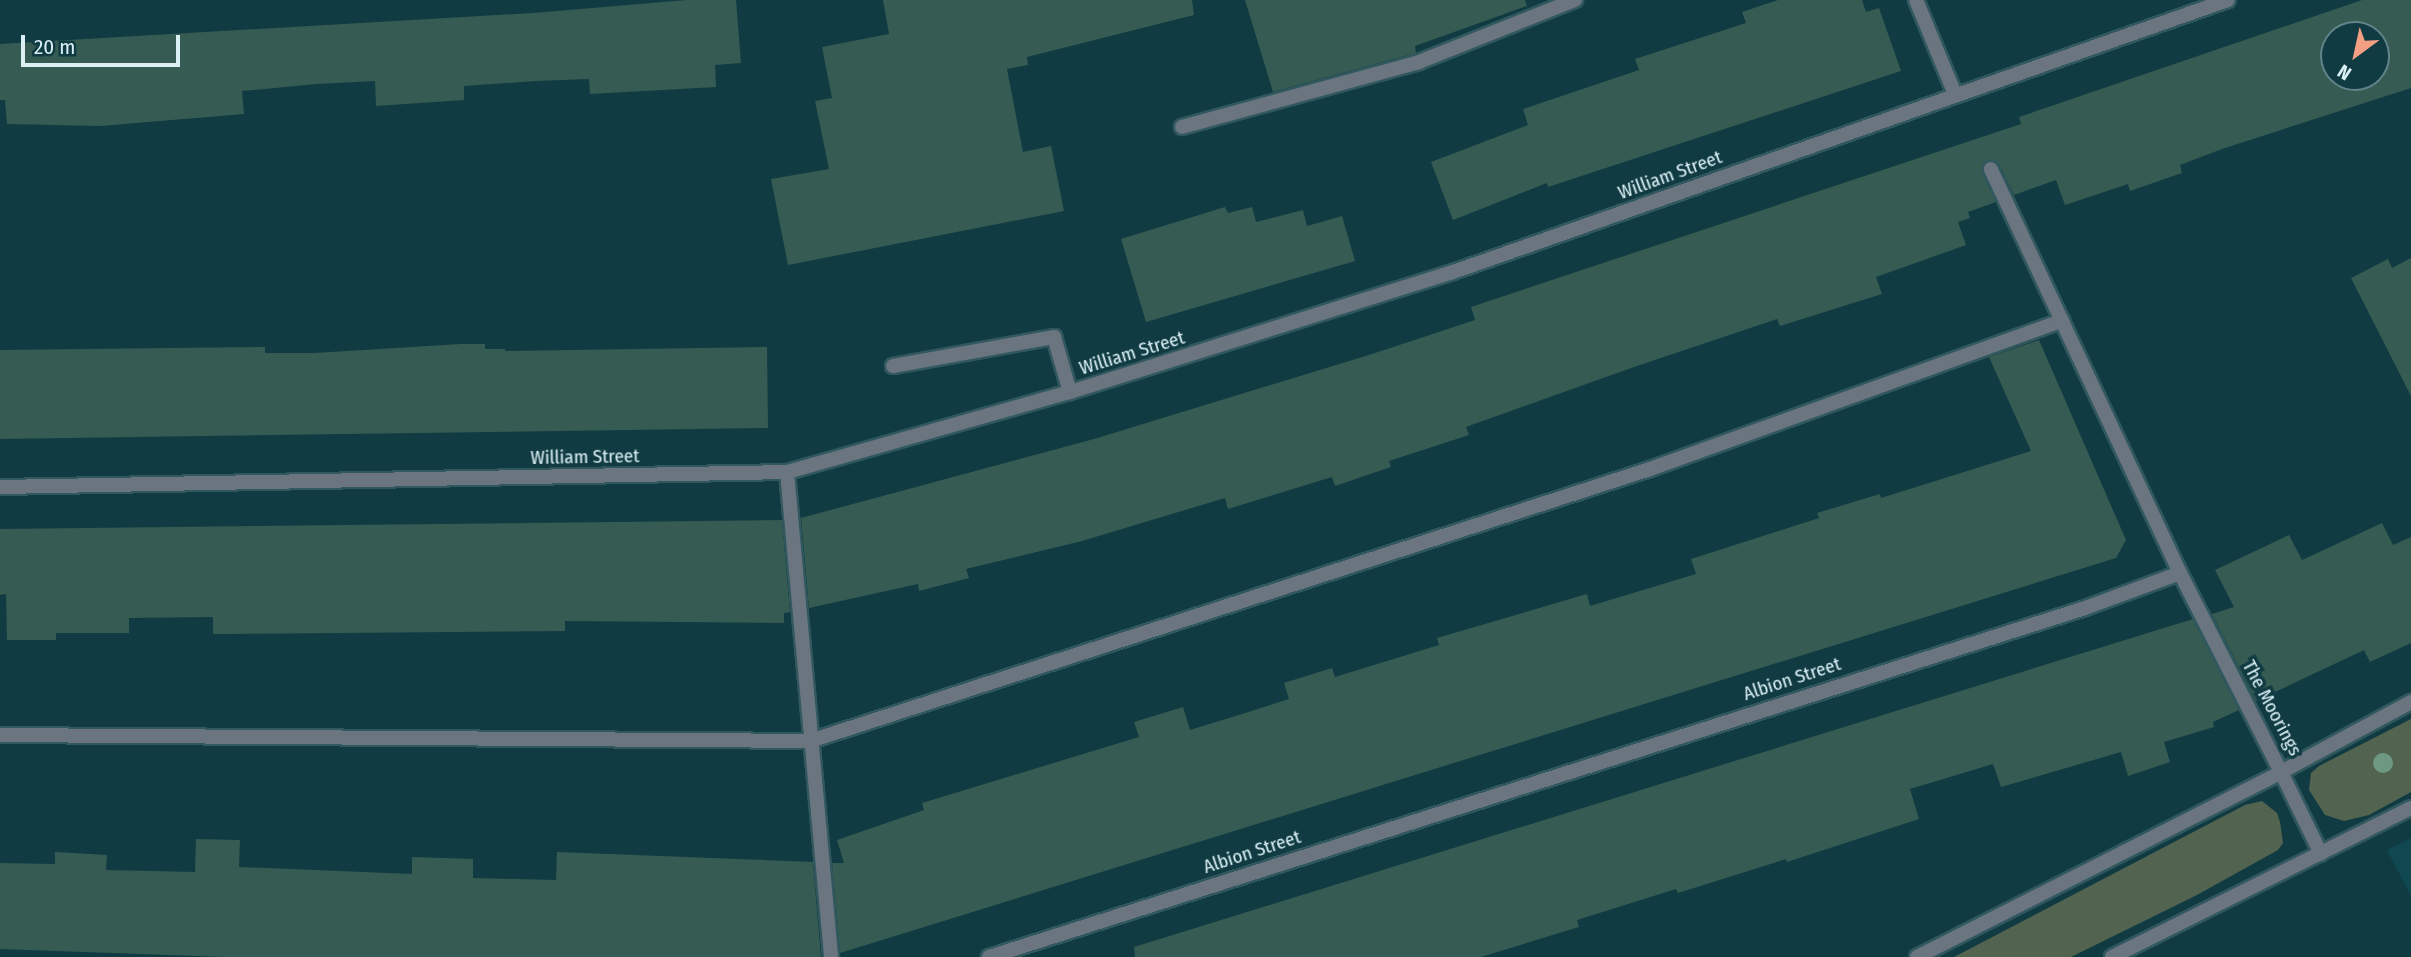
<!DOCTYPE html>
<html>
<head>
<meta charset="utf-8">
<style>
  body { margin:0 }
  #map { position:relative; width:2411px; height:957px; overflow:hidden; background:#113b42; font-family:"Fira Sans Condensed",sans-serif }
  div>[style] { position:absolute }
  .built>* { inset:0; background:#104851 }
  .green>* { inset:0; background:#526350 }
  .building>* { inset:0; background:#355b52 }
  .roads { filter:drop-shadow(2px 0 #31585f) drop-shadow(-2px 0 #31585f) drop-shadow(0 2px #31585f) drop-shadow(0 -2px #31585f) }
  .service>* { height:14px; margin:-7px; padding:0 7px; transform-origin:7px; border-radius:7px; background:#6a7580 }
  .minor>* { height:14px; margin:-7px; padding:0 7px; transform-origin:7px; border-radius:7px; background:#6a7580 }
  .trees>* { width:20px; height:20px; margin:-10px; border-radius:50%; background:#6e9882 }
  span { translate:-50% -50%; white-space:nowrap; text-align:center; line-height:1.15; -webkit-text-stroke:7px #113b42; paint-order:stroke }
  .street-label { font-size:19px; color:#daf0f5 }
  .north { position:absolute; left:2320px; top:21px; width:70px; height:70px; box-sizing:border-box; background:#113b42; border:2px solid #61838a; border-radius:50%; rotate:213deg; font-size:19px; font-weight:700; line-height:28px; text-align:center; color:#daf0f5 }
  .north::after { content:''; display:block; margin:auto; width:24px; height:32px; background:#f39f83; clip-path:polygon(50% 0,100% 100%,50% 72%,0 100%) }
  .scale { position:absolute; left:21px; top:35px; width:159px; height:32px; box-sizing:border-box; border:4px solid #daf0f5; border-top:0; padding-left:9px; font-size:21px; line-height:24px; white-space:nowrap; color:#daf0f5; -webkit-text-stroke:5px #113b42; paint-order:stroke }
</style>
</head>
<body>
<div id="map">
  <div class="built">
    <i style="clip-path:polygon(2411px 838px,2411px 896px,2387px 850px)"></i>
  </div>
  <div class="green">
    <i style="clip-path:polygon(2411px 719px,2411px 792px,2369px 815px,2344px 821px,2325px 815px,2309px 790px,2311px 773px,2319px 766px)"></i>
    <i style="clip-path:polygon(2262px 801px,2277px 813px,2280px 822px,2283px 843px,2278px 850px,2197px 895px,2071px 957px,1954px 957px,2245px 805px)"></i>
  </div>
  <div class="building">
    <i style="clip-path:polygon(687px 0,736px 0,741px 63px,715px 65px,716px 87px,590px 94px,589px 79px,536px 81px,464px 86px,464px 100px,376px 106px,375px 81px,317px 84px,242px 91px,244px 114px,100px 126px,7px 124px,5px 100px,0 100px,0 44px,533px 13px)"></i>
    <i style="clip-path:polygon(883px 0,1192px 0,1194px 15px,1027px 57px,1028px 65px,1007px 69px,1023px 152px,1051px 146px,1064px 211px,788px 265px,771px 179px,829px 169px,815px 101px,832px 98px,822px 47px,889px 34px)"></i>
    <i style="clip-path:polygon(1245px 0,1525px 0,1527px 6px,1415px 46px,1416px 53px,1273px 92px)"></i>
    <i style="clip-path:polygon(1778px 0,1862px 0,1866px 12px,1879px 8px,1901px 71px,1548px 187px,1547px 183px,1453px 220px,1431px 162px,1528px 125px,1523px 109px,1639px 70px,1635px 59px,1746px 23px,1742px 12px)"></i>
    <i style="clip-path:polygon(evenodd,2362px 0,2411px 0,2411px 88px,2222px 149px,2180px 165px,2182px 173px,2130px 191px,2128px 184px,2065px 205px,2056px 180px,2014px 195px,1999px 164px,1988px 160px,1983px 164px,1982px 172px,1996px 202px,1968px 212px,1970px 218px,1958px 222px,1966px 245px,1876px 277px,1882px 294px,1780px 326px,1777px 319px,1634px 367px,1466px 427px,1469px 435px,1389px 461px,1391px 467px,1335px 486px,1332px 477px,1228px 509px,1225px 498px,1082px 541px,966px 569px,969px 578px,919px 591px,918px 584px,809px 608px,801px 518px,1094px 439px,1372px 354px,1475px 320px,1471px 307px,2021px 124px,2019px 117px,2362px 0,2334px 35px,2376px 35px,2376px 77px,2334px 77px,2334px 35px)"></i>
    <i style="clip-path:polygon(1225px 207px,1228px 213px,1252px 207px,1256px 222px,1303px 210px,1307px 226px,1342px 216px,1355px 261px,1146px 322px,1121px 239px)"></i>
    <i style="clip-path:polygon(2411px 258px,2411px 396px,2351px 278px,2388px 259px,2392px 268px)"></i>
    <i style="clip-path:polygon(2039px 340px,2126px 540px,2116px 558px,840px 953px,832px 863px,844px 863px,837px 840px,924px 810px,922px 803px,1139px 737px,1134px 722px,1183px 707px,1190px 730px,1242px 714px,1289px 699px,1284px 683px,1332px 668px,1335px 677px,1439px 645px,1437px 638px,1587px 594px,1590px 606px,1696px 574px,1691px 559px,1819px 518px,1817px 513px,1880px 494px,1881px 498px,2031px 451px,1989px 357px)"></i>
    <i style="clip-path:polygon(461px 344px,485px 344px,485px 349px,505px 349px,505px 351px,767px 347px,768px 428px,0 439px,0 350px,265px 347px,265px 353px,314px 353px)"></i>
    <i style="clip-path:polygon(782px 520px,790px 612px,784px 613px,784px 623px,565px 621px,565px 631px,213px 634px,213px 617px,129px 618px,129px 633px,56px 633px,56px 640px,7px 640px,6px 594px,0 595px,0 529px)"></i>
    <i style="clip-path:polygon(2382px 523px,2393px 545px,2411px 537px,2411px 643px,2370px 662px,2364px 650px,2256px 701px,2212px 614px,2234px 607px,2215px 570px,2289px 535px,2302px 560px)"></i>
    <i style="clip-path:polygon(2193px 619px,2239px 710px,2213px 722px,2214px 727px,2164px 742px,2170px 762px,2128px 776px,2121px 752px,2001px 787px,1993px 764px,1910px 789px,1919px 819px,1787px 862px,1786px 859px,1678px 893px,1676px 889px,1577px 920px,1579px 927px,1481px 957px,1135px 957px,1134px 947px)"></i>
    <i style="clip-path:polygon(196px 839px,240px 840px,239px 867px,412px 874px,412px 857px,473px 859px,473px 878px,556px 880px,557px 852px,813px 862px,821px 957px,225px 957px,0 949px,0 863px,55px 864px,55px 852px,107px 855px,106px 870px,195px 872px)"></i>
  </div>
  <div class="roads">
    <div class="service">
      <i style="left:1182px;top:127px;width:246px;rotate:-15.3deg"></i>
      <i style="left:1419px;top:62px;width:168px;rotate:-21.7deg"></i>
      <i style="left:893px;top:366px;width:164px;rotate:-10.2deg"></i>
      <i style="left:1054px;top:337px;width:57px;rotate:73.8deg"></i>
      <i style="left:787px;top:472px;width:487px;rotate:84.8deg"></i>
      <i style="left:0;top:735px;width:810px;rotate:0.42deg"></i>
      <i style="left:810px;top:741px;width:883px;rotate:-17.94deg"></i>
      <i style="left:1650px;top:469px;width:438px;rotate:-19.8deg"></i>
      <i style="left:1917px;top:957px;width:408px;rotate:-26.9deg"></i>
      <i style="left:2281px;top:772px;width:91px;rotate:64deg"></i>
      <i style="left:2112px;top:957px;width:334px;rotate:-26.5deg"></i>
    </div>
    <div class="minor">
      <i style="left:1916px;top:0;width:102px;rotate:67.5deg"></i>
      <i style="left:0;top:487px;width:787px;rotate:-1.09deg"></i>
      <i style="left:787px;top:472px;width:294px;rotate:-15.8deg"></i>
      <i style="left:1070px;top:392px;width:401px;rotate:-17.4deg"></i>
      <i style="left:1453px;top:272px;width:821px;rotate:-19.34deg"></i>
      <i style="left:2180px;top:573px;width:223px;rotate:63.1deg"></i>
      <i style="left:2281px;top:772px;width:148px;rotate:-28.3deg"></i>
      <i style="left:989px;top:957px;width:1150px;rotate:-17.66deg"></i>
      <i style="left:2085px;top:608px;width:101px;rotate:-20.2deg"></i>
      <i style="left:2180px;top:573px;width:446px;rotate:-115.1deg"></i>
    </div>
  </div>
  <div class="trees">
    <i style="left:2383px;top:763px"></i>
  </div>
  <div class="street-label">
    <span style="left:1670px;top:175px;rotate:-20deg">William Street</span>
    <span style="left:1132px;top:353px;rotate:-17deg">William Street</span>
    <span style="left:585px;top:457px;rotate:-1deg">William Street</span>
    <span style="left:1792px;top:679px;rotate:-18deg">Albion Street</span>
    <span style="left:2272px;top:708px;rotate:62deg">The Moorings</span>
    <span style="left:1252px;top:852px;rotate:-18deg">Albion Street</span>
  </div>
  <div class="north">N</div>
  <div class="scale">20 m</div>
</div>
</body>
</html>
